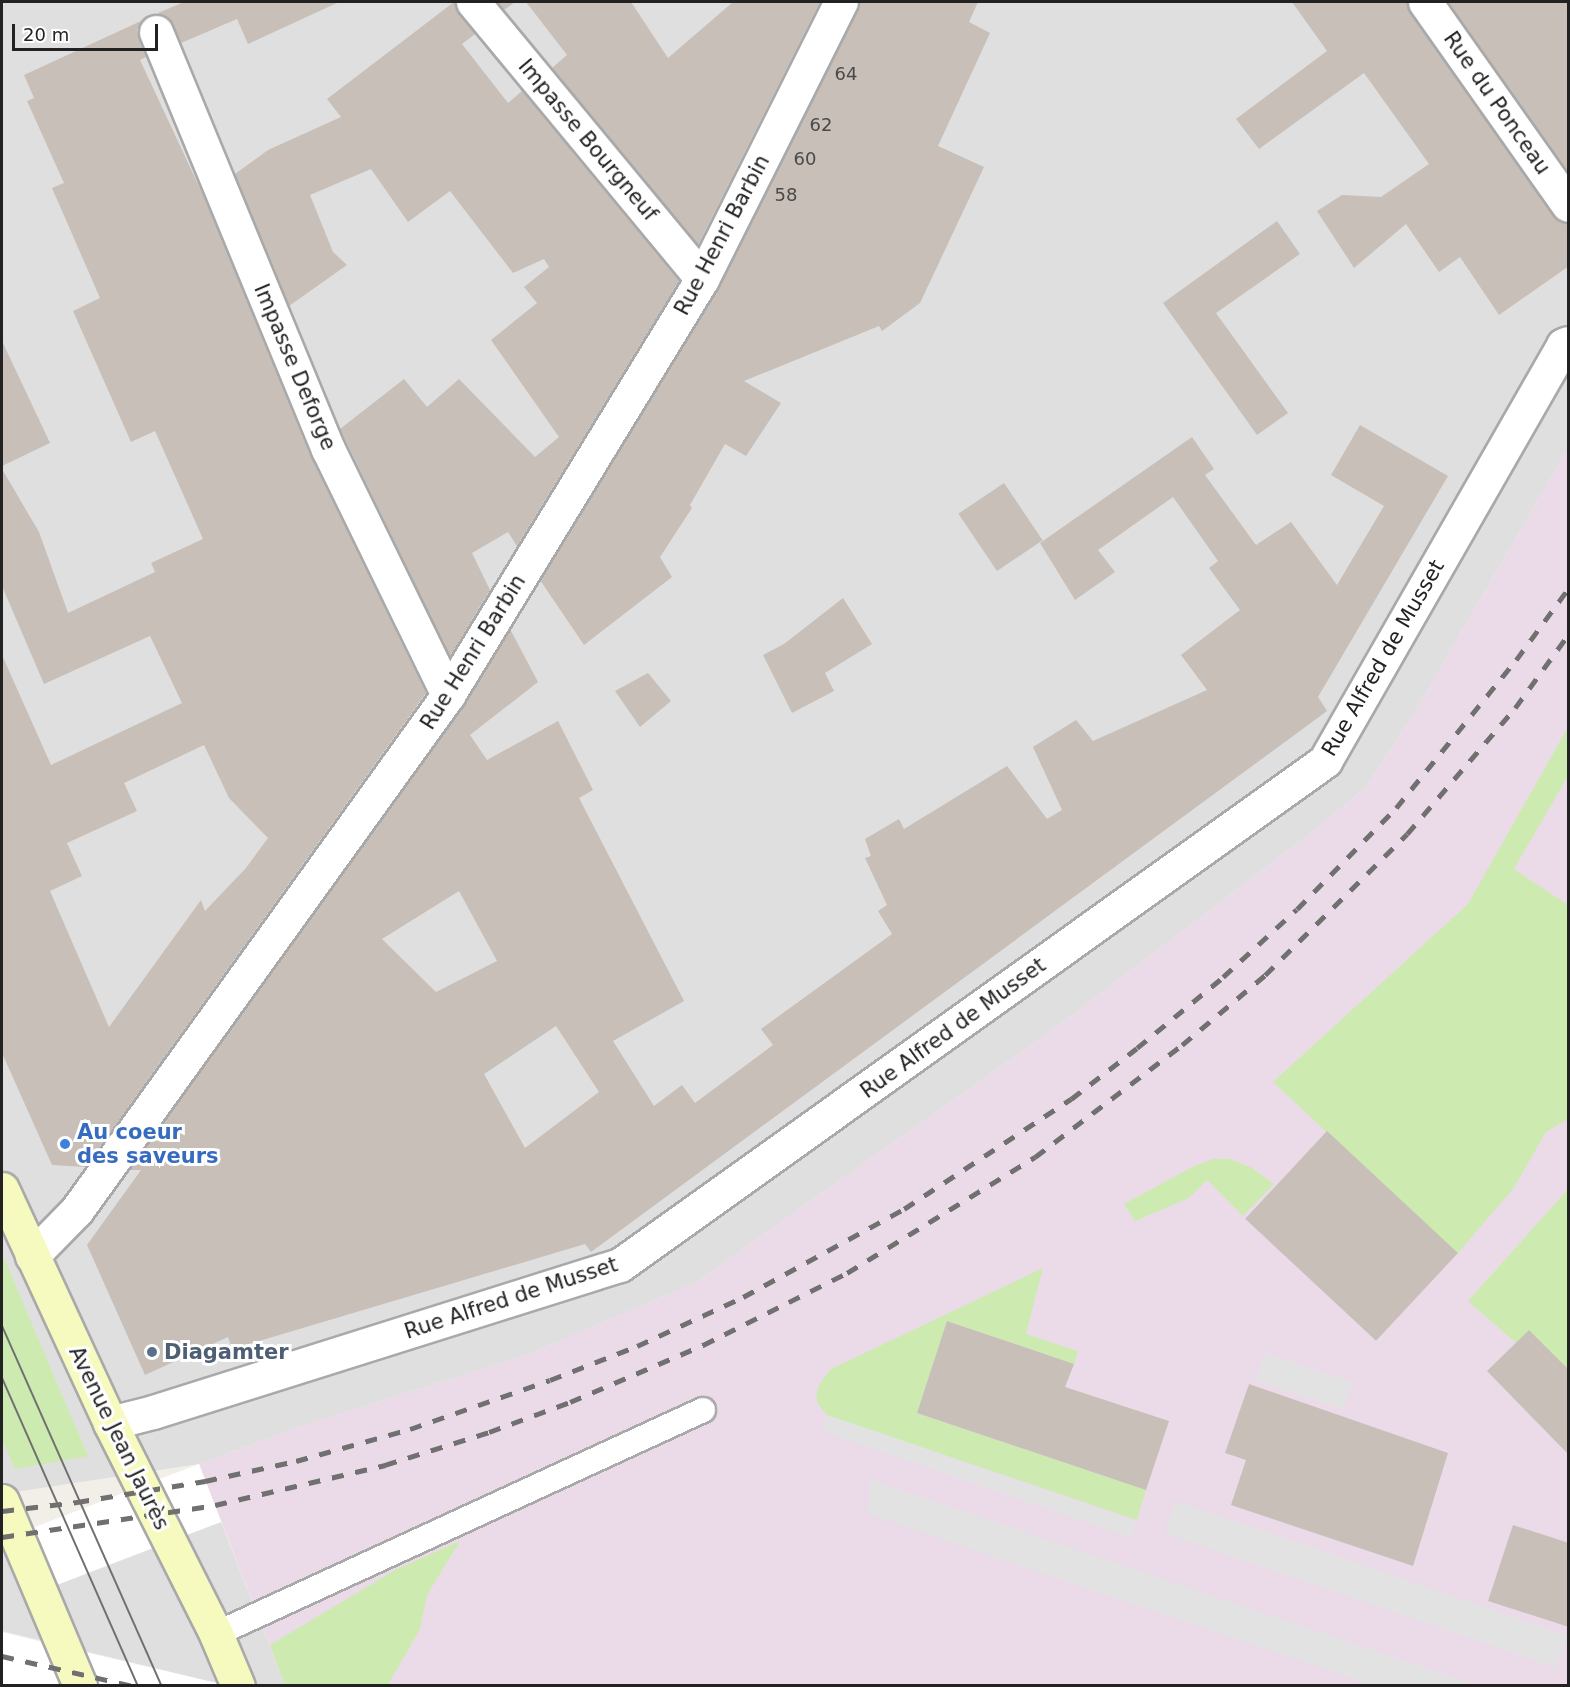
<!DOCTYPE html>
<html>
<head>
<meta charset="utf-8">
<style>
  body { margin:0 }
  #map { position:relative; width:1570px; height:1687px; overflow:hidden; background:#f2efe9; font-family:"DejaVu Sans",sans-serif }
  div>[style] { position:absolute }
  .residential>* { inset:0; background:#e0dfdf }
  .industrial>* { inset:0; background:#ebdbe8 }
  .grass>* { inset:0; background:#cdebb0 }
  .parking>* { inset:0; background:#e2e2e2; transform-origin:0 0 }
  .pier>* { inset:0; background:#fff; transform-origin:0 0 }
  .building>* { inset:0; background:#c7bfb8; transform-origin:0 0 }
  .roads { filter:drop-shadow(2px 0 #a9a9a9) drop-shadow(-2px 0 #a9a9a9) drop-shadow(0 2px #a9a9a9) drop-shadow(0 -2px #a9a9a9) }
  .service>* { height:24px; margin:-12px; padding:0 12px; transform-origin:12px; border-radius:12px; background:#fff }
  .minor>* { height:33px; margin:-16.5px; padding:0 16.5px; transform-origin:16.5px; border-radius:16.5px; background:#fff }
  .secondary>* { height:33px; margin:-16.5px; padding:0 16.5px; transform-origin:16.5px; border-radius:16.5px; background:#f7fabf }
  .tram>* { height:1.5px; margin:-0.75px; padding:0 0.75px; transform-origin:0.75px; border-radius:0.75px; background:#707070 }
  .rail>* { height:4.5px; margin-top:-2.25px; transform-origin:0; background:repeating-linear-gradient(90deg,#707070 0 12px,transparent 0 24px) }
  .dots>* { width:16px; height:16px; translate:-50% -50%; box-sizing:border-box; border:3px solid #fff; border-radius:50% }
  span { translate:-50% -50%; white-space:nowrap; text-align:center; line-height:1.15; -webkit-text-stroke:6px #fff; paint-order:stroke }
  .number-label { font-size:18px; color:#4b4948 }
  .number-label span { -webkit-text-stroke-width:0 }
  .street-label { font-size:21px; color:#222 }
  .shop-label { font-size:21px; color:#366cbe; font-weight:700 }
  .left { translate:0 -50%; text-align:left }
  .service-label { font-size:21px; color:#4e5e75; font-weight:700 }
  .frame { position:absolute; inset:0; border:3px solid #222; pointer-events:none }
  .scale { position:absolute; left:12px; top:24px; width:146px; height:27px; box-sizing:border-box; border:3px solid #222; border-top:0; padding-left:8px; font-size:18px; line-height:21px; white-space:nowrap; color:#222; -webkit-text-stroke:4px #fff; paint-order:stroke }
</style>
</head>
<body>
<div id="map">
  <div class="residential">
    <i style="clip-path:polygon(2px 2px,1568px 2px,1568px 448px,1419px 705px,1366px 787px,1315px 830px,1058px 1026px,695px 1283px,527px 1355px,299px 1427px,199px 1464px,2px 1494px)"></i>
    <i style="clip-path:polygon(221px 1522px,285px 1685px,225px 1685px,2px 1631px,2px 1553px)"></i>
  </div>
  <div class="industrial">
    <i style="clip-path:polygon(1568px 448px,1568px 1685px,285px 1685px,199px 1464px,299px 1427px,527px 1355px,695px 1283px,1058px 1026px,1315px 830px,1366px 787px,1419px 705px)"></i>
  </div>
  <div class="grass">
    <i style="clip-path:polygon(1568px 727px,1568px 776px,1514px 869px,1568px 905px,1568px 1119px,1546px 1132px,1513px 1189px,1457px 1254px,1273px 1082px,1468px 904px)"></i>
    <i style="clip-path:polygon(1214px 1159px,1230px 1159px,1252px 1168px,1274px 1184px,1243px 1216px,1207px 1180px,1189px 1198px,1135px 1221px,1124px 1204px,1194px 1166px)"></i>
    <i style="clip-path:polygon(1568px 1189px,1568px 1370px,1516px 1343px,1468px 1301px)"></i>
    <i style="clip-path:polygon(2px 1253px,59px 1388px,88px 1456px,15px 1469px,2px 1439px)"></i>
    <i style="clip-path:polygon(1043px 1268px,1026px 1334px,1078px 1351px,1074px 1364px,948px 1321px,917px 1413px,1146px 1490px,1137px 1520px,827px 1415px,818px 1404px,816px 1395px,820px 1383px,831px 1369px)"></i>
    <i style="clip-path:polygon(460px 1541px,427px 1595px,420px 1629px,388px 1685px,285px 1685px,270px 1645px,395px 1570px)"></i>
  </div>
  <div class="parking">
    <i style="left:1264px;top:1353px;width:93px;height:29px;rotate:18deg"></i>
    <i style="left:827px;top:1415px;width:327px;height:17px;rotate:19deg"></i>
    <i style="clip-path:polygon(870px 1480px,1476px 1685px,1372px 1685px,869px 1514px)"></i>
    <i style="left:1176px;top:1501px;width:414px;height:34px;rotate:19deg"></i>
  </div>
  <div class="pier">
    <i style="left:199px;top:1464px;width:62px;height:199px;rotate:69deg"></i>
    <i style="clip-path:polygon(2px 1632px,63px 1647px,225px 1685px,2px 1686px)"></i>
  </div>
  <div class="building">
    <i style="clip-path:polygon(184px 2px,339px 2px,248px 44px,237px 19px,181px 43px,168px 18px,158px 13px)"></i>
    <i style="clip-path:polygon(454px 2px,459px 14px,475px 34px,462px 44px,508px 103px,522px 91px,679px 281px,517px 546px,508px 532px,472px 553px,490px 590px,450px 656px,340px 429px,404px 379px,427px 407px,459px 379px,535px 457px,559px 437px,491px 340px,537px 303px,524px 287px,549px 267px,544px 259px,513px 273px,450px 191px,408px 222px,371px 169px,310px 195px,333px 252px,347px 265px,289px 306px,235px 174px,268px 150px,341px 117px,327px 99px)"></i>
    <i style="clip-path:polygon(497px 2px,515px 2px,504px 10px)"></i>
    <i style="clip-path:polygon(526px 2px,631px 2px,668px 58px,733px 2px,820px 2px,698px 245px,552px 68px,567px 55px)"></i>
    <i style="clip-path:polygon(860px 2px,978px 2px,969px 22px,990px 33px,938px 146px,984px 167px,920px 303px,882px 331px,879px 326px,744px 381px,781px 403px,746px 456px,725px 444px,690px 505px,692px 508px,660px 557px,672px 577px,584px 645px,540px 580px,719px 287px,858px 10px)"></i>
    <i style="clip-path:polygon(1292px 2px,1407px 2px,1410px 13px,1553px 216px,1560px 222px,1569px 224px,1569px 266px,1499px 315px,1460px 257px,1439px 272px,1406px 224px,1354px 268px,1317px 211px,1342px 195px,1381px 197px,1429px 164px,1364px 73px,1259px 149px,1236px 119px,1327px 51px)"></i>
    <i style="clip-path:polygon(1448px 2px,1569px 2px,1569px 173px)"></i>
    <i style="clip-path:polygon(evenodd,141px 21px,137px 30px,139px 39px,146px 57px,140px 60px,204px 197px,311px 457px,426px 693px,85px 1167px,52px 1165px,2px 1053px,2px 655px,51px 765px,182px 703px,150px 636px,44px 684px,2px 586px,2px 469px,39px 532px,68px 613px,155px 572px,151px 563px,203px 539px,155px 431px,131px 442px,73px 311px,100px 298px,52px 188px,64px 183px,27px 101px,34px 98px,24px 75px,141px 21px,204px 745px,229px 798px,268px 838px,246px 868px,205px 911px,201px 900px,109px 1027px,50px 891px,82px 876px,67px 843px,137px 811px,124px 783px,204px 745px)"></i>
    <i style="clip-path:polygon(1277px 221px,1300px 254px,1216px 313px,1288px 413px,1257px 435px,1163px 303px)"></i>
    <i style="clip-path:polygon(2px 341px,50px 443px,2px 466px)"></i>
    <i style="clip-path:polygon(evenodd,1360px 425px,1448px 476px,1318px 697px,1327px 711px,591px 1252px,585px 1244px,232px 1349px,228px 1337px,145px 1375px,87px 1245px,141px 1170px,129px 1170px,463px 706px,510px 629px,538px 682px,470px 735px,487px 760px,558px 721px,593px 790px,579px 798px,684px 1001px,613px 1041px,654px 1106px,682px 1085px,695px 1103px,773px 1045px,761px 1029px,892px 934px,878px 911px,887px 905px,865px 858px,871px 856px,865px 839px,899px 819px,904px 829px,1007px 766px,1047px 819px,1062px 810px,1033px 747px,1076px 720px,1093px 741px,1207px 690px,1181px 655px,1240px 610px,1209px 568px,1218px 561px,1173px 497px,1098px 550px,1115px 572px,1075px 600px,1040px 543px,1192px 437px,1214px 469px,1205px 475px,1256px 545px,1291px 522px,1337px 585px,1384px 506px,1331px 475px,1360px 425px,459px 891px,497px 961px,436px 992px,382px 939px,459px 891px,1360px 425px,556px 1026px,599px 1092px,525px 1148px,484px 1074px,556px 1026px)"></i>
    <i style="left:1004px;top:483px;width:69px;height:55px;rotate:56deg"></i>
    <i style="clip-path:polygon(843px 598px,872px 644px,825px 673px,834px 691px,792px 713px,763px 655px,784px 644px)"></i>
    <i style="clip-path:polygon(648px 673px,671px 701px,640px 727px,615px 691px)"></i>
    <i style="left:1327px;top:1131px;width:179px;height:120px;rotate:43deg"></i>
    <i style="clip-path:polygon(947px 1321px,1074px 1364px,1065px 1387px,1169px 1421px,1146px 1490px,917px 1413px)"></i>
    <i style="clip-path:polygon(1529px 1330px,1569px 1370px,1569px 1455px,1487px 1371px)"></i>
    <i style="clip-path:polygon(1249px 1384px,1448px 1453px,1413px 1566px,1231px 1505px,1246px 1460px,1225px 1453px)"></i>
    <i style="clip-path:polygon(1513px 1525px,1569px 1543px,1569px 1627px,1488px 1601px)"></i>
  </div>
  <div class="roads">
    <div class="service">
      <i style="left:216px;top:1634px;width:536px;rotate:-24.7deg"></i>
    </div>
    <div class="minor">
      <i style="left:473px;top:2px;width:359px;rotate:50.4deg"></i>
      <i style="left:1425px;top:2px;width:248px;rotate:54.8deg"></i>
      <i style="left:156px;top:32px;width:451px;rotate:67.6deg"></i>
      <i style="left:328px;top:449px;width:274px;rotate:64deg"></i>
      <i style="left:32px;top:1256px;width:64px;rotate:-45.6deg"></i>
      <i style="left:77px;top:1210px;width:635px;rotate:-54.23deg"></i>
      <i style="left:448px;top:695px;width:487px;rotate:-58.6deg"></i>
      <i style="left:702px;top:279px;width:310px;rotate:-63.4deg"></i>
      <i style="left:110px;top:1423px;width:44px;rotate:-14.3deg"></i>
      <i style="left:153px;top:1412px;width:490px;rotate:-17.5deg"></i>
      <i style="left:620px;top:1265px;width:867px;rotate:-35.56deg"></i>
      <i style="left:1325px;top:761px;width:479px;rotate:-60.2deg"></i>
      <i style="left:1563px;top:345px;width:5px;rotate:-22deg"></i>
    </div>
    <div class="secondary">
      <i style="left:2px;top:1189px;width:258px;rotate:65.2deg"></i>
      <i style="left:110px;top:1423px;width:236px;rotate:63.3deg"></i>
      <i style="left:216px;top:1634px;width:56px;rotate:67.1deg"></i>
      <i style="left:2px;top:1501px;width:201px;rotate:67.1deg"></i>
    </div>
  </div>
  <div class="tram">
    <i style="left:2px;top:1325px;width:395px;rotate:66.1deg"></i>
    <i style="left:2px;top:1377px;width:338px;rotate:66.2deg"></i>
  </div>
  <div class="rail">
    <i style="left:2px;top:1511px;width:76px;rotate:-6.8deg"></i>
    <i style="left:77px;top:1502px;width:130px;rotate:-9.3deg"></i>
    <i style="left:205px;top:1481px;width:93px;rotate:-12.4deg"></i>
    <i style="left:296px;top:1461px;width:118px;rotate:-15.7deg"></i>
    <i style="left:410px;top:1429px;width:148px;rotate:-19.3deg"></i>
    <i style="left:550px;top:1380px;width:93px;rotate:-21.3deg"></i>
    <i style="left:637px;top:1346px;width:117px;rotate:-24.8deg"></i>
    <i style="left:743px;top:1297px;width:183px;rotate:-28.7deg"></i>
    <i style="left:904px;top:1209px;width:200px;rotate:-33.4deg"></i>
    <i style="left:1071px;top:1099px;width:83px;rotate:-37.7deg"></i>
    <i style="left:1137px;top:1048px;width:112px;rotate:-39.5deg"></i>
    <i style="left:1223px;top:977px;width:100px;rotate:-42.6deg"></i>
    <i style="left:1297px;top:909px;width:141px;rotate:-45.6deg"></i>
    <i style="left:1396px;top:808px;width:191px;rotate:-51deg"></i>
    <i style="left:1516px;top:660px;width:88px;rotate:-53.8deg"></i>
    <i style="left:2px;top:1537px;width:215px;rotate:-8.5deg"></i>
    <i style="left:215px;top:1505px;width:175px;rotate:-13.2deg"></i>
    <i style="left:385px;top:1465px;width:109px;rotate:-17.6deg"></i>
    <i style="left:489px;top:1432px;width:86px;rotate:-20.3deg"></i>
    <i style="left:570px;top:1402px;width:145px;rotate:-23.2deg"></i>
    <i style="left:703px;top:1345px;width:161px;rotate:-26.6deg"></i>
    <i style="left:847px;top:1273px;width:221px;rotate:-31.7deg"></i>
    <i style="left:1035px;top:1157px;width:185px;rotate:-37.3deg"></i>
    <i style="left:1182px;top:1045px;width:109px;rotate:-40.1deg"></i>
    <i style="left:1265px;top:975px;width:200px;rotate:-44.8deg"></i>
    <i style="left:1407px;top:834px;width:166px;rotate:-49.4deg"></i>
    <i style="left:1515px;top:708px;width:90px;rotate:-54deg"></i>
    <i style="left:2px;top:1656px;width:134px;rotate:12.9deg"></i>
  </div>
  <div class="dots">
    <i style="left:65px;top:1144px;background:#3f7fe0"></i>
    <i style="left:152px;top:1352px;background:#5c6f8a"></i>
  </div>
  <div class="number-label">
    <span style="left:846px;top:74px">64</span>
    <span style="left:821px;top:125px">62</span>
    <span style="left:805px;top:159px">60</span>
    <span style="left:786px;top:195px">58</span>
  </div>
  <div class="street-label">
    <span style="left:1497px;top:103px;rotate:55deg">Rue du Ponceau</span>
    <span style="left:588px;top:140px;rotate:50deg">Impasse Bourgneuf</span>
    <span style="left:722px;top:235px;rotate:-62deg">Rue Henri Barbin</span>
    <span style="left:295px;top:367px;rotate:67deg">Impasse Deforge</span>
    <span style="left:473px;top:652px;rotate:-58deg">Rue Henri Barbin</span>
    <span style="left:1383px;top:658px;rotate:-60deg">Rue Alfred de Musset</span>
    <span style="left:953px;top:1028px;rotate:-36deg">Rue Alfred de Musset</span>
    <span style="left:511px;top:1298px;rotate:-18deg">Rue Alfred de Musset</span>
    <span style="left:119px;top:1438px;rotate:64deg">Avenue Jean Jaurès</span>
  </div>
  <div class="shop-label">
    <span class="left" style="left:77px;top:1144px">Au coeur<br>des saveurs</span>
  </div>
  <div class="service-label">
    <span class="left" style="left:164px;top:1352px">Diagamter</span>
  </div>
  <div class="frame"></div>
  <div class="scale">20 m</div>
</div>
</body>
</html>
